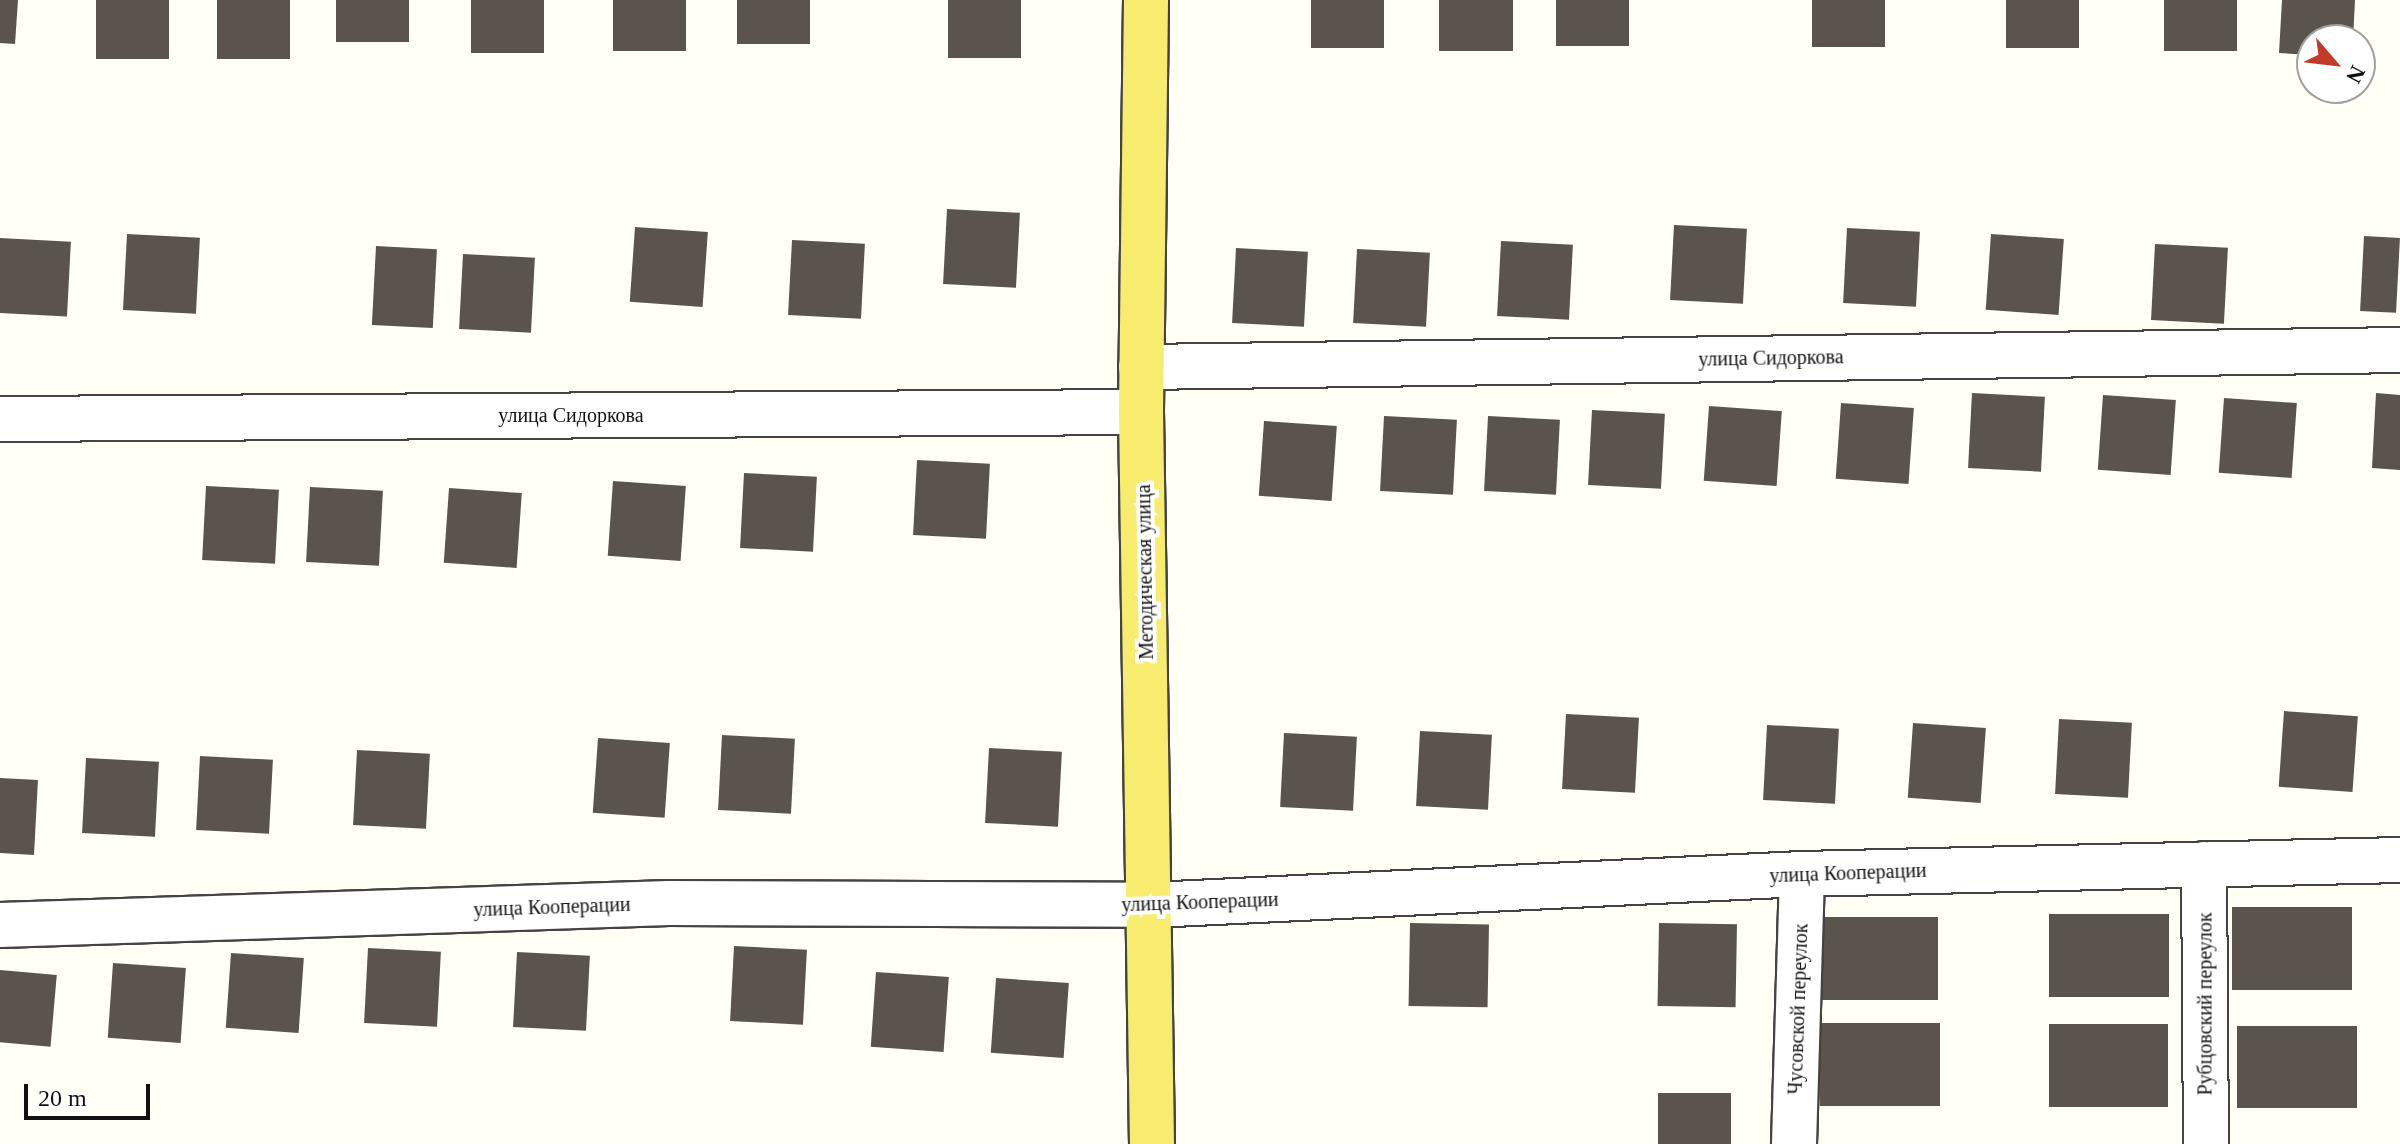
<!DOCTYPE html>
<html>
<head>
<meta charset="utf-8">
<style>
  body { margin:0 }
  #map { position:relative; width:2400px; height:1144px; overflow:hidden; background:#fffff5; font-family:"Times New Roman",serif }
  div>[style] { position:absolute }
  .building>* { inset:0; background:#5a544d; transform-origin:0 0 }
  .roads { filter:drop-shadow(2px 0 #444) drop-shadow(-2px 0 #444) drop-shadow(0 2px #444) drop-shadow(0 -2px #444) }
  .minor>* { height:44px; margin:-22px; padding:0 22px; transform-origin:22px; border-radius:22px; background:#fff }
  .major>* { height:44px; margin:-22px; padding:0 22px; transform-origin:22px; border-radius:22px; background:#f7ec6d }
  span { translate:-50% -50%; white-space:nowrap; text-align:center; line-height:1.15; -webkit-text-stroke:8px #fff; paint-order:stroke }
  .street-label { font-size:20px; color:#111 }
  .north { position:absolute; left:2296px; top:24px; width:80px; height:80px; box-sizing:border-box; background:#fff; border:2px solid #a0a0a0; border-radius:50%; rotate:118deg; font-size:22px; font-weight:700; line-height:32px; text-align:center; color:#111 }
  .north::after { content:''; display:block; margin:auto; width:28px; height:36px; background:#c23a28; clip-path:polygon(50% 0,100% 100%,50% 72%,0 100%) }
  .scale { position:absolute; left:24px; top:1084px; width:126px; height:36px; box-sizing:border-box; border:4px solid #111; border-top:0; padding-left:10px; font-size:24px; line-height:28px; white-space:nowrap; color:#111; -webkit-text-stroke:6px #fff; paint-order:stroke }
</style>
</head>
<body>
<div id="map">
  <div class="building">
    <i style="clip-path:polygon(0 0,18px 0,15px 44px,0 43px)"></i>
    <i style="left:96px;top:0;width:73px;height:59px"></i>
    <i style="left:217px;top:0;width:73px;height:59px"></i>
    <i style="left:336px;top:0;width:73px;height:42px"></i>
    <i style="left:471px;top:0;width:73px;height:53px"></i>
    <i style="left:613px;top:0;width:73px;height:51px"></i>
    <i style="left:737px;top:0;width:73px;height:44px"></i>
    <i style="left:948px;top:0;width:73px;height:58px"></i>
    <i style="left:1311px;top:0;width:73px;height:48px"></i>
    <i style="left:1439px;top:0;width:74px;height:51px"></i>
    <i style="left:1556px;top:0;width:73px;height:46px"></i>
    <i style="left:1812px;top:0;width:73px;height:47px"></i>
    <i style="left:2006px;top:0;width:73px;height:48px"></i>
    <i style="left:2164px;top:0;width:73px;height:51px"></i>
    <i style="clip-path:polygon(2282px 0,2355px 0,2353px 40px,2312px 40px,2312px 55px,2279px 53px)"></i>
    <i style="left:947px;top:209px;width:73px;height:75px;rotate:3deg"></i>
    <i style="left:1674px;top:225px;width:73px;height:75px;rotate:3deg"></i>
    <i style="left:635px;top:227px;width:73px;height:75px;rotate:4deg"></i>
    <i style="left:1847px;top:228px;width:73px;height:75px;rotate:3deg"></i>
    <i style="left:127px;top:234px;width:73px;height:76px;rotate:3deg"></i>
    <i style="left:1991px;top:234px;width:73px;height:76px;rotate:4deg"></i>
    <i style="left:2364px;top:236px;width:36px;height:75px;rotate:3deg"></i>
    <i style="left:0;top:238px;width:71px;height:75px;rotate:3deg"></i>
    <i style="left:792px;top:240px;width:73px;height:75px;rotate:3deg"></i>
    <i style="left:1501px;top:241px;width:72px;height:75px;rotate:3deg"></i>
    <i style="left:2155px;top:244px;width:73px;height:76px;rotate:3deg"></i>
    <i style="left:376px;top:246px;width:61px;height:79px;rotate:3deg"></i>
    <i style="left:1236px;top:248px;width:72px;height:75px;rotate:3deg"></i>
    <i style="left:1357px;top:249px;width:73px;height:74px;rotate:3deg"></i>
    <i style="left:463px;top:254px;width:72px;height:75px;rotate:3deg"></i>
    <i style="left:1972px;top:393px;width:73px;height:75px;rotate:3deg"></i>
    <i style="clip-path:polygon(2376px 393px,2400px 395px,2400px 470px,2372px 468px)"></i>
    <i style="left:2103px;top:395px;width:73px;height:75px;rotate:4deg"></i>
    <i style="left:2224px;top:398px;width:73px;height:75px;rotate:4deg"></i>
    <i style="left:1841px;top:403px;width:73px;height:76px;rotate:4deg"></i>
    <i style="left:1709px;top:406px;width:73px;height:75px;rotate:4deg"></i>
    <i style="left:1592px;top:410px;width:73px;height:75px;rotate:3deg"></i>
    <i style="left:1384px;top:416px;width:73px;height:75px;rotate:3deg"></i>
    <i style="left:1488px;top:416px;width:72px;height:75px;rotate:3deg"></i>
    <i style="left:1264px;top:421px;width:73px;height:75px;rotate:4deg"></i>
    <i style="left:917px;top:460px;width:73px;height:75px;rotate:3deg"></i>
    <i style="left:744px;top:473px;width:73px;height:75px;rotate:3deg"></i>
    <i style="left:613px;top:481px;width:73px;height:75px;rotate:4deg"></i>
    <i style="left:206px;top:486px;width:73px;height:74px;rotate:3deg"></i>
    <i style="left:310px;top:487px;width:73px;height:75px;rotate:3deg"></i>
    <i style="left:449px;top:488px;width:73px;height:75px;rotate:4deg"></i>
    <i style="left:2284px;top:711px;width:74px;height:76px;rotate:4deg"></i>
    <i style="left:1566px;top:714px;width:73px;height:75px;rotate:3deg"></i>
    <i style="left:2059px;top:719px;width:73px;height:75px;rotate:3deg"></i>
    <i style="left:1913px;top:723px;width:73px;height:75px;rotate:4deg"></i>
    <i style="left:1767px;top:725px;width:72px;height:75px;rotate:3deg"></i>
    <i style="left:1420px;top:731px;width:72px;height:75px;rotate:3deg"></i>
    <i style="left:1284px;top:733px;width:73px;height:74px;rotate:3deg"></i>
    <i style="left:722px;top:735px;width:73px;height:75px;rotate:3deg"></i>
    <i style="left:598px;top:738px;width:72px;height:75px;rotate:4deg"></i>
    <i style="left:989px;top:748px;width:73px;height:75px;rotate:3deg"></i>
    <i style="left:357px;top:750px;width:73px;height:75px;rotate:3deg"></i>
    <i style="left:200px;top:756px;width:73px;height:74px;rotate:3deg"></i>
    <i style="left:86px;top:758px;width:73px;height:75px;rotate:3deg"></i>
    <i style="left:0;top:778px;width:38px;height:75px;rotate:3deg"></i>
    <i style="left:2232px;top:907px;width:120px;height:83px"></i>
    <i style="left:2049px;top:914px;width:120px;height:83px"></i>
    <i style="left:1818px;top:917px;width:120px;height:83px"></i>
    <i style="left:1410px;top:923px;width:79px;height:83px;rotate:1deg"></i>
    <i style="left:1659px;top:923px;width:78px;height:83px;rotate:1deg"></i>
    <i style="left:734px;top:946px;width:73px;height:75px;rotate:3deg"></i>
    <i style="left:368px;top:948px;width:73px;height:75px;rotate:3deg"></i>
    <i style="left:517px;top:952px;width:73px;height:75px;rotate:3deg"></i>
    <i style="left:231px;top:953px;width:73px;height:75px;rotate:4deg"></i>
    <i style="left:113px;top:963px;width:73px;height:75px;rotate:4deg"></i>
    <i style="left:0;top:970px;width:57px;height:72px;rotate:5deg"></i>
    <i style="left:876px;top:972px;width:73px;height:75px;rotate:4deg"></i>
    <i style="left:996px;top:978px;width:73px;height:75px;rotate:4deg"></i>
    <i style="left:1820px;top:1023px;width:120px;height:83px"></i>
    <i style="left:2049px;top:1024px;width:119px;height:83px"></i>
    <i style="left:2237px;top:1026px;width:120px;height:82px"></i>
    <i style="left:1731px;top:1093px;width:51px;height:73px;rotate:90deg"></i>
  </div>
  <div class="roads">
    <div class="minor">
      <i style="left:1141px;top:367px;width:1259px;rotate:-0.77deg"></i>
      <i style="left:0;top:419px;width:1141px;rotate:-0.35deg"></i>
      <i style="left:2204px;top:864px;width:280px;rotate:89.6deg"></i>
      <i style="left:0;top:925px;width:669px;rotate:-1.88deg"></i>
      <i style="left:669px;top:903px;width:483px;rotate:0.2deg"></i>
      <i style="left:1152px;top:905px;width:651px;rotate:-2.73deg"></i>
      <i style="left:1802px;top:874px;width:598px;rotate:-1.34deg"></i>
      <i style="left:1794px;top:1144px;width:270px;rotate:-88.3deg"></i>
    </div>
    <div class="major">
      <i style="left:1146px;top:0;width:412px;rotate:90.7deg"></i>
      <i style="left:1141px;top:412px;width:732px;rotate:89.14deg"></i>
    </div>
  </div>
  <div class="street-label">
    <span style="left:1771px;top:358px;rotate:-1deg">улица Сидоркова</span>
    <span style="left:571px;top:415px">улица Сидоркова</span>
    <span style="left:1145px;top:572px;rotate:-91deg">Методическая улица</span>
    <span style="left:1848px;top:873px;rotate:-2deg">улица Кооперации</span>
    <span style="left:1200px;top:902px;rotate:-2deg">улица Кооперации</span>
    <span style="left:552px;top:907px;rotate:-2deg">улица Кооперации</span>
    <span style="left:2205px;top:1004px;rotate:-90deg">Рубцовский переулок</span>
    <span style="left:1798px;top:1009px;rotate:-88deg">Чусовской переулок</span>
  </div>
  <div class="north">N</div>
  <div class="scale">20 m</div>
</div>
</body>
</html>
